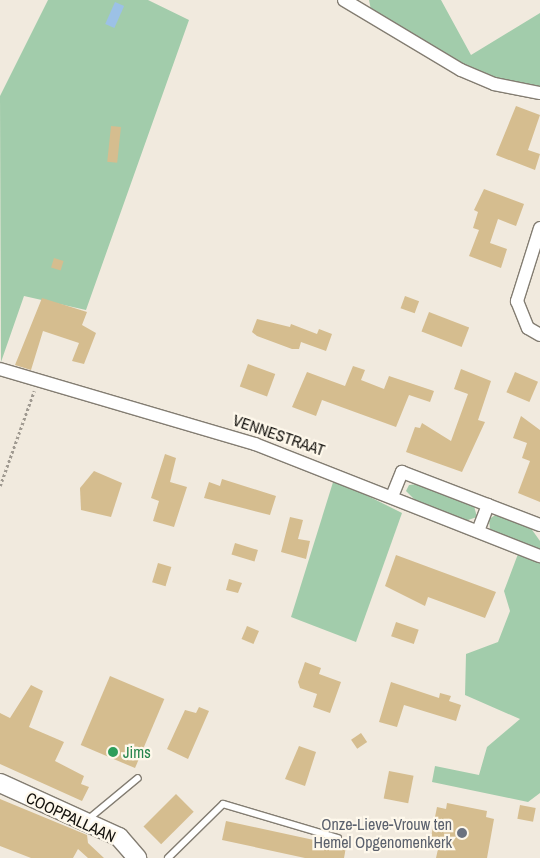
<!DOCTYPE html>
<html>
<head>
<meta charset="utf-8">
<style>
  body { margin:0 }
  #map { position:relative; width:540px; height:858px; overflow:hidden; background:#f1eade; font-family:"Archivo Narrow",sans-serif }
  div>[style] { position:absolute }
  .green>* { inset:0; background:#a2ccab }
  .water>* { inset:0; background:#9cc1e6; transform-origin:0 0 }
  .building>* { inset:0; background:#d5bd8f; transform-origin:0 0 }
  .path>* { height:2.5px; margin-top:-1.25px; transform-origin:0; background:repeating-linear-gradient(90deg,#a09a91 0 2.5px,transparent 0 5px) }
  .roads { filter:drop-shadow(1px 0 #837d72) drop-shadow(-1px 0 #837d72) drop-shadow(0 1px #837d72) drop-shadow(0 -1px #837d72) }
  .lane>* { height:6px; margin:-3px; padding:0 3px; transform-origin:3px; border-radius:3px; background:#fff }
  .street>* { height:12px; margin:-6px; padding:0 6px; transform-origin:6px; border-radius:6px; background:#fff }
  .secondary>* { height:18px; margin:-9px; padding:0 9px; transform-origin:9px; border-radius:9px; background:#fff }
  .dots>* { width:14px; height:14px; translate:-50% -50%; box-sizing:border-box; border:2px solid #fef8eb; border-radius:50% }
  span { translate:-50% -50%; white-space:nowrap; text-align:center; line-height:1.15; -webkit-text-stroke:4.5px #fef8eb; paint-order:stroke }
  .street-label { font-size:16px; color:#12100c }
  .leisure-label { font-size:16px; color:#27864d }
  .left { translate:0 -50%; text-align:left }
  .worship-label { font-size:16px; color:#5b616d }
  .right { translate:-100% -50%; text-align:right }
</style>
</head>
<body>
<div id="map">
  <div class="green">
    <i style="clip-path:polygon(48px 0,148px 0,189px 20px,86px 310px,24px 296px,1px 362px,0 96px)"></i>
    <i style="clip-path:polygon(369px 0,441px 0,471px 55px,540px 13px,540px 87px,498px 79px,451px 60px,371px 10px)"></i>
    <i style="clip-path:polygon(334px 479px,402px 513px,356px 642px,291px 617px)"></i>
    <i style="clip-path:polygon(418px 484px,474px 506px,477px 517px,465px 521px,416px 501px,406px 491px,409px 485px)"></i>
    <i style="clip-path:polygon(497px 514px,530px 527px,540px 541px,540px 552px,490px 529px,489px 519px)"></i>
    <i style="clip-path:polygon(518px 554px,540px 563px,540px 793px,528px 802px,432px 782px,435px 766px,479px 775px,487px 747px,520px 719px,465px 695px,466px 654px,498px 642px,510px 611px,504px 591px)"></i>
  </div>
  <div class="water">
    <i style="left:115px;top:2px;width:10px;height:24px;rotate:24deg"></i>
  </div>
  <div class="building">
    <i style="clip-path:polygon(516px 106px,540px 115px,528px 150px,540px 154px,535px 170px,496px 155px)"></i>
    <i style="left:111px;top:126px;width:10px;height:36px;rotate:6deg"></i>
    <i style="clip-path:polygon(484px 189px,524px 204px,516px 226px,498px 219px,490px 243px,507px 249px,501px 268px,469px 256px,479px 230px,473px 228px,478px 212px,474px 210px)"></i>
    <i style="left:54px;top:258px;width:10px;height:10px;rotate:17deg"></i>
    <i style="left:405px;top:296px;width:15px;height:13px;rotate:20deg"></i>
    <i style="clip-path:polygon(42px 298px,87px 312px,82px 325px,96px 333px,84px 364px,72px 361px,79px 343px,43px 331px,31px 370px,15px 365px)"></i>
    <i style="left:429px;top:312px;width:43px;height:21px;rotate:21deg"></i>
    <i style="clip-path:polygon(257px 319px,290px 327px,291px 324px,317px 334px,319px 329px,332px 334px,326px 351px,301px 342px,299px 349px,292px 349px,257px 336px,252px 332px)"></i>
    <i style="left:248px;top:364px;width:29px;height:24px;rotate:20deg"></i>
    <i style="clip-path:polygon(353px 366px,365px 370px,361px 380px,384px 389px,389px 376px,434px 391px,430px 402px,409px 395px,396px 427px,322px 400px,316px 416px,292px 407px,307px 372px,345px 386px)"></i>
    <i style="clip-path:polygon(461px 369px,491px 381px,478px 420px,485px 422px,462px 472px,406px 452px,415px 427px,420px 428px,422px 423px,451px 441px,468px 394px,454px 389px)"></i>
    <i style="left:515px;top:372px;width:25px;height:22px;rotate:23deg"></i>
    <i style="clip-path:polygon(521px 416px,540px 430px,540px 502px,518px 493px,530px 461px,522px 458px,527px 443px,513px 438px)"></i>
    <i style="clip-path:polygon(165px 454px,176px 458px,170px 482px,187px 487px,174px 527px,153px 521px,159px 501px,151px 498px)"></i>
    <i style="clip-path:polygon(94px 471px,122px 483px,111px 517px,81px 510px,80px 488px)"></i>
    <i style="clip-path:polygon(222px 479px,276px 496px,270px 515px,204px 498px,209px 482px,220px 486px)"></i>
    <i style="clip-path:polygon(290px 517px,303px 520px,298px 539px,310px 541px,306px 559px,281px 552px)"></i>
    <i style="left:235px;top:543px;width:24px;height:12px;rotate:17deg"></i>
    <i style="clip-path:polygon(396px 555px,496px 592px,485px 618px,428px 597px,425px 606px,385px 586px)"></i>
    <i style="left:158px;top:563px;width:14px;height:20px;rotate:17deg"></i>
    <i style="clip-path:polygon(229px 579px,242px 583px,238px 593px,226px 590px)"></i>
    <i style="left:396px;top:622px;width:24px;height:15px;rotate:19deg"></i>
    <i style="left:247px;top:626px;width:13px;height:14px;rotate:23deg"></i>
    <i style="clip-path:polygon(305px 662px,321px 668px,319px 674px,341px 682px,330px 713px,313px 707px,317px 694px,300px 688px,298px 682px)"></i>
    <i style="left:110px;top:676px;width:59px;height:75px;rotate:23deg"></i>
    <i style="clip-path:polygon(391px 682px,439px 698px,440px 693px,451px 696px,449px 701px,461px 705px,456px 721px,404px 705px,397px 727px,379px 722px)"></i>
    <i style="clip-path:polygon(31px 685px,43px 691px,29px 727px,64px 742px,55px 761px,84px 776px,81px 784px,89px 787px,82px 801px,0 764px,0 713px,10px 718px)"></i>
    <i style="clip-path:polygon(199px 707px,209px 711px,188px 759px,167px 749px,185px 710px,196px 713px)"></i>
    <i style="left:361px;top:733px;width:11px;height:12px;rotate:56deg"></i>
    <i style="clip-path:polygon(299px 746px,316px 752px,305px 786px,285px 779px)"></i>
    <i style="left:389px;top:771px;width:25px;height:28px;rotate:11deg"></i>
    <i style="left:176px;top:794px;width:25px;height:46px;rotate:45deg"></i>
    <i style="clip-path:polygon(0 799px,87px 835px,88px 843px,104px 858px,88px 858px,78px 849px,73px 858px,31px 858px,0 846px)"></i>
    <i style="clip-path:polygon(447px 803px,487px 811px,486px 817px,494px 819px,487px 858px,436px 858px,438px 849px,429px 847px,437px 807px,446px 809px)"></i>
    <i style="left:520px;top:805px;width:16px;height:14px;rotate:11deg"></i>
    <i style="clip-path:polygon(226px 821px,346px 847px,344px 858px,305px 858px,222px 840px)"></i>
  </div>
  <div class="path">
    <i style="left:0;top:486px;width:101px;rotate:-70.3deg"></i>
  </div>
  <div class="roads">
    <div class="lane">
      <i style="left:86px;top:821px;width:67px;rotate:-39.6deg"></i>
      <i style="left:168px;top:858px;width:77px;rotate:-44.5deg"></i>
      <i style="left:223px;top:804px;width:120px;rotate:16.5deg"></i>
    </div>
    <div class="street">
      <i style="left:344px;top:0;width:136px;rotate:30.9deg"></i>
      <i style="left:461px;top:70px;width:36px;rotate:23deg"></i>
      <i style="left:494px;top:84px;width:47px;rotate:11.1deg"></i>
      <i style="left:540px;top:228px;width:77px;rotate:107.5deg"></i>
      <i style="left:517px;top:301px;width:29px;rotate:68deg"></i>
      <i style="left:528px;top:328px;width:14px;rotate:30deg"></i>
      <i style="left:0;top:369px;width:266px;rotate:16.4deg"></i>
      <i style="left:255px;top:444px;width:306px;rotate:21.5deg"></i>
      <i style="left:393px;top:494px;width:24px;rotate:-68deg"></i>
      <i style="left:402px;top:472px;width:148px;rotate:21deg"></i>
      <i style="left:478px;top:531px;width:28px;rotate:-69deg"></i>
    </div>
    <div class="secondary">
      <i style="left:0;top:783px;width:131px;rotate:24.4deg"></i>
      <i style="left:119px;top:837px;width:28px;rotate:49deg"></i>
    </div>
  </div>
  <div class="dots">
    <i style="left:113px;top:752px;background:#2e9e5b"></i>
    <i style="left:462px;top:833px;background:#6b7280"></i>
  </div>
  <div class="street-label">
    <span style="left:279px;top:435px;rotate:19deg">VENNESTRAAT</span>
    <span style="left:71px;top:817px;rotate:25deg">COOPPALLAAN</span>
  </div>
  <div class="leisure-label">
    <span class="left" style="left:123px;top:752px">Jims</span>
  </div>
  <div class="worship-label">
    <span class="right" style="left:452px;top:833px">Onze-Lieve-Vrouw ten<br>Hemel Opgenomenkerk</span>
  </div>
</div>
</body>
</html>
